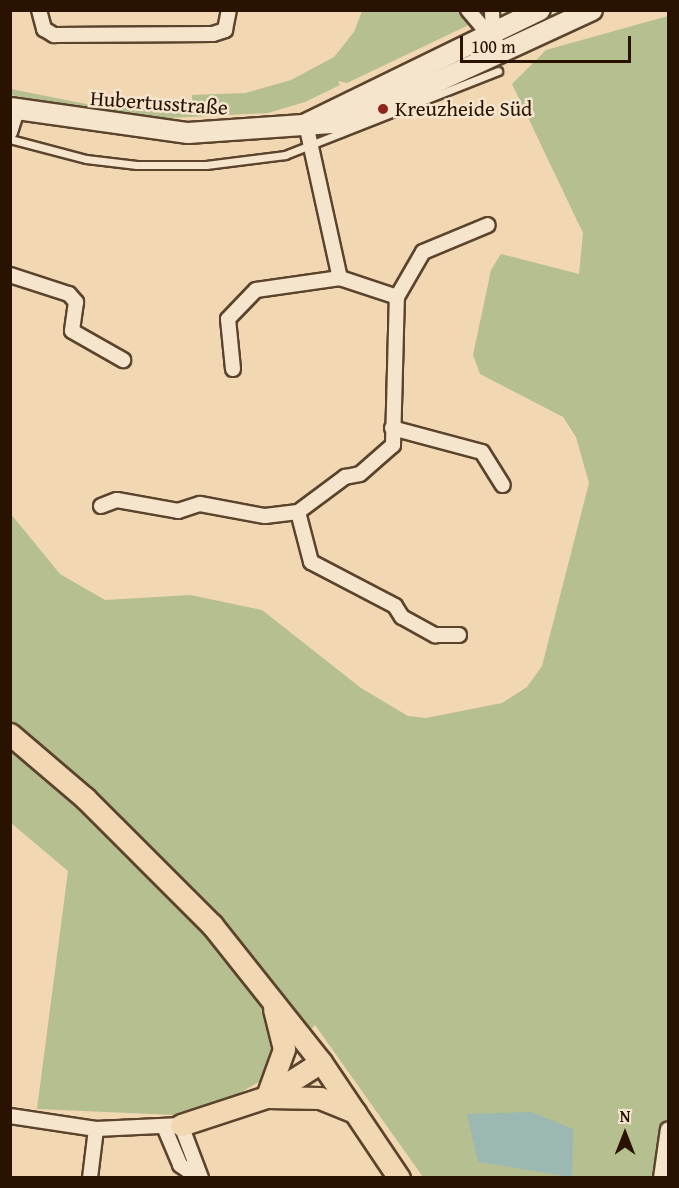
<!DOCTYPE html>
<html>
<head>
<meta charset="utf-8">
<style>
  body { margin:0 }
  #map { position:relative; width:679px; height:1188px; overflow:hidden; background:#f1d7b2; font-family:"Gentium Book Plus",serif }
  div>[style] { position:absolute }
  .green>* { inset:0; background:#b5bf90 }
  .water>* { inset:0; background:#9bb8b2 }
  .roads { filter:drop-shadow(2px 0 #5b432c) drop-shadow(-2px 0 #5b432c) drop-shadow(0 2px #5b432c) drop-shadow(0 -2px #5b432c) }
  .lane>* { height:7px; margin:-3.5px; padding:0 3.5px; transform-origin:3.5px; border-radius:3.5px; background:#f6e5cd }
  .street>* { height:14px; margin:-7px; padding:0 7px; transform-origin:7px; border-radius:7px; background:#f6e5cd }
  .secondary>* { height:20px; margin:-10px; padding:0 10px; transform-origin:10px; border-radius:10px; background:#f6e5cd }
  .primary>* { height:21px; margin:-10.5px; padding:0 10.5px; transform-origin:10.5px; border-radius:10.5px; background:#f1d7b2 }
  .dots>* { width:16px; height:16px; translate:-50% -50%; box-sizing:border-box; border:3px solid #f6e5cd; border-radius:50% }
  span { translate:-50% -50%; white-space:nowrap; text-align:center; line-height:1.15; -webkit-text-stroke:5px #f6e5cd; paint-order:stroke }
  .street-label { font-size:21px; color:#291200 }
  .poi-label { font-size:21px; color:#291200 }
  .left { translate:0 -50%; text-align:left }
  .frame { position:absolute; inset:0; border:12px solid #291200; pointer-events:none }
  .north { position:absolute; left:595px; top:1104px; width:60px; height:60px; -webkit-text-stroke:4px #f6e5cd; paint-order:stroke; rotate:0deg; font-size:16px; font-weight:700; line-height:24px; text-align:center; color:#291200 }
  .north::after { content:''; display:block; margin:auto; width:21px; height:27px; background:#291200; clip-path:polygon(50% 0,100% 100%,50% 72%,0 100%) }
  .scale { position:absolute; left:460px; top:36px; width:171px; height:27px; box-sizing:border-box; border:3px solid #291200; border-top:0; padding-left:8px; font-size:18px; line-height:21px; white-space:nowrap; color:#291200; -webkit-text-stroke:4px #f6e5cd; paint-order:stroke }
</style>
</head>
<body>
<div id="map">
  <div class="green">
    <i style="clip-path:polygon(362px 11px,498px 11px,347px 83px,338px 81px,340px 85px,305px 102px,268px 113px,170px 118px,100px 113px,11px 95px,11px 89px,101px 107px,192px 104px,192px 95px,245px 93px,291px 80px,334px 57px,354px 32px)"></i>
    <i style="clip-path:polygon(668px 16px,668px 1177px,423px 1177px,315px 1025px,264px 1079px,224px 1102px,175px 1115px,37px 1109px,68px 871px,11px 823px,10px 513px,60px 574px,105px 600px,190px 595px,262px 610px,361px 688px,408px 716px,426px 718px,502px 703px,527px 687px,542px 666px,589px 483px,576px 437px,563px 417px,480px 374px,473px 355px,491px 270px,501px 254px,579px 274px,583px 233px,512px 84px,546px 50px)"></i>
  </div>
  <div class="water">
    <i style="clip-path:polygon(531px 1112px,573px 1129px,572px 1177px,478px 1162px,467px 1114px)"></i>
  </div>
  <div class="roads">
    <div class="lane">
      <i style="left:10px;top:139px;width:79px;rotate:14.7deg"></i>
      <i style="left:86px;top:159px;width:51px;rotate:6.7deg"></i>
      <i style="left:137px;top:165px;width:69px"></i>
      <i style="left:206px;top:165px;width:80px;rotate:-7.2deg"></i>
      <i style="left:285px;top:155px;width:229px;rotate:-21.5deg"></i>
    </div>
    <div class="street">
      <i style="left:39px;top:10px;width:20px;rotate:75deg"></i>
      <i style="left:44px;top:29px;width:12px;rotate:31deg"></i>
      <i style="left:54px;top:35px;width:159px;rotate:-0.4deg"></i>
      <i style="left:213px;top:34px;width:13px;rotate:-18deg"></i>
      <i style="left:225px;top:30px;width:20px;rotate:-79deg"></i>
      <i style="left:468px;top:10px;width:52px;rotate:49.6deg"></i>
      <i style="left:492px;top:10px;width:24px;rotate:88deg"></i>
      <i style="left:306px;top:124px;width:158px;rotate:77.6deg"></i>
      <i style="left:340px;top:278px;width:60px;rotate:18.4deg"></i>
      <i style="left:10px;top:132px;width:23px;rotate:-72deg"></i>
      <i style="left:10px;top:275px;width:62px;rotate:17.9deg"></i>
      <i style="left:69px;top:294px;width:11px;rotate:49deg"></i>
      <i style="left:76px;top:302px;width:29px;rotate:98deg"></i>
      <i style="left:72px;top:331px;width:59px;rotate:29.6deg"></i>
      <i style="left:397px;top:297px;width:52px;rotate:-60deg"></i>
      <i style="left:423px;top:252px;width:70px;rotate:-22.6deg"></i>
      <i style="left:233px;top:369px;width:50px;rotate:-95.7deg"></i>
      <i style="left:228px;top:319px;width:40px;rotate:-46deg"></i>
      <i style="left:256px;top:290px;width:85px;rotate:-8.1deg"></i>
      <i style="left:392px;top:428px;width:93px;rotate:14.9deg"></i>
      <i style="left:482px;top:452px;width:39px;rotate:58deg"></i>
      <i style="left:101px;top:506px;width:17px;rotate:-21deg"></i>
      <i style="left:117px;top:500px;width:62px;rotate:10.2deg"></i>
      <i style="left:178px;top:511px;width:23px;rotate:-18deg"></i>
      <i style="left:200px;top:504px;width:66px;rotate:10.5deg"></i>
      <i style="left:265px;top:516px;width:33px;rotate:-7deg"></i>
      <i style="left:298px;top:512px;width:59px;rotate:-36.7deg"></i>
      <i style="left:345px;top:477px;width:15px;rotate:-11deg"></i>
      <i style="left:360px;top:474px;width:44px;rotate:-41.3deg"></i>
      <i style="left:393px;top:445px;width:148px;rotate:-88.5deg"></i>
      <i style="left:298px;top:512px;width:52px;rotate:75.4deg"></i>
      <i style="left:311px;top:562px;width:95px;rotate:27.6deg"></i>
      <i style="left:395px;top:606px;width:13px;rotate:58deg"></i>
      <i style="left:402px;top:617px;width:38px;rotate:29deg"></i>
      <i style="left:435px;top:635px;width:24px"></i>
      <i style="left:10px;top:1116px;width:87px;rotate:8.6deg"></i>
      <i style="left:96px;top:1129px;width:85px;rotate:-2.7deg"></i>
      <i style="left:181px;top:1125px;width:57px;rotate:69.3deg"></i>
      <i style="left:165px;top:1129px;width:39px;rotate:67deg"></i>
      <i style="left:180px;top:1165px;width:21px;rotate:35deg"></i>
      <i style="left:90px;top:1178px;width:49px;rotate:-83deg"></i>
      <i style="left:661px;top:1178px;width:49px;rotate:-81.9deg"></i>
    </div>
    <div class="secondary">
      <i style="left:10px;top:108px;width:180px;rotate:8deg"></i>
      <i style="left:188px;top:133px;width:144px;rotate:-4deg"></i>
      <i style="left:332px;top:123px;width:77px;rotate:-19.9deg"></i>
      <i style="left:404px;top:97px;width:207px;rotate:-24.8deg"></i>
      <i style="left:306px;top:124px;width:260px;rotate:-26deg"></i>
    </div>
    <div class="primary">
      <i style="left:10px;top:734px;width:99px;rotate:40.5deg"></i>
      <i style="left:85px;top:798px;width:180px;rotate:45deg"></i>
      <i style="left:212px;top:925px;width:175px;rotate:51.5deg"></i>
      <i style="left:321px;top:1062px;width:140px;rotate:56.1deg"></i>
      <i style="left:267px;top:1096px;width:50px;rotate:-70.1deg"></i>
      <i style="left:284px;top:1049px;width:41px;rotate:-104deg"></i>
      <i style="left:267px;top:1097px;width:53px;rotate:1.1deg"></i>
      <i style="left:320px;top:1098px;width:38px;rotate:22deg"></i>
      <i style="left:181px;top:1125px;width:89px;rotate:-18.2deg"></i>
      <i style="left:266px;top:1097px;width:65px;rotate:-32.5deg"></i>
    </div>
  </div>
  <div class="dots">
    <i style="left:383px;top:109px;background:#8f2418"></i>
  </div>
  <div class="street-label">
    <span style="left:159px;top:103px;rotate:4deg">Hubertusstraße</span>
  </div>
  <div class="poi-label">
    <span class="left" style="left:395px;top:109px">Kreuzheide Süd</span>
  </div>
  <div class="frame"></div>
  <div class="north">N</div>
  <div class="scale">100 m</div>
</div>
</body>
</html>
